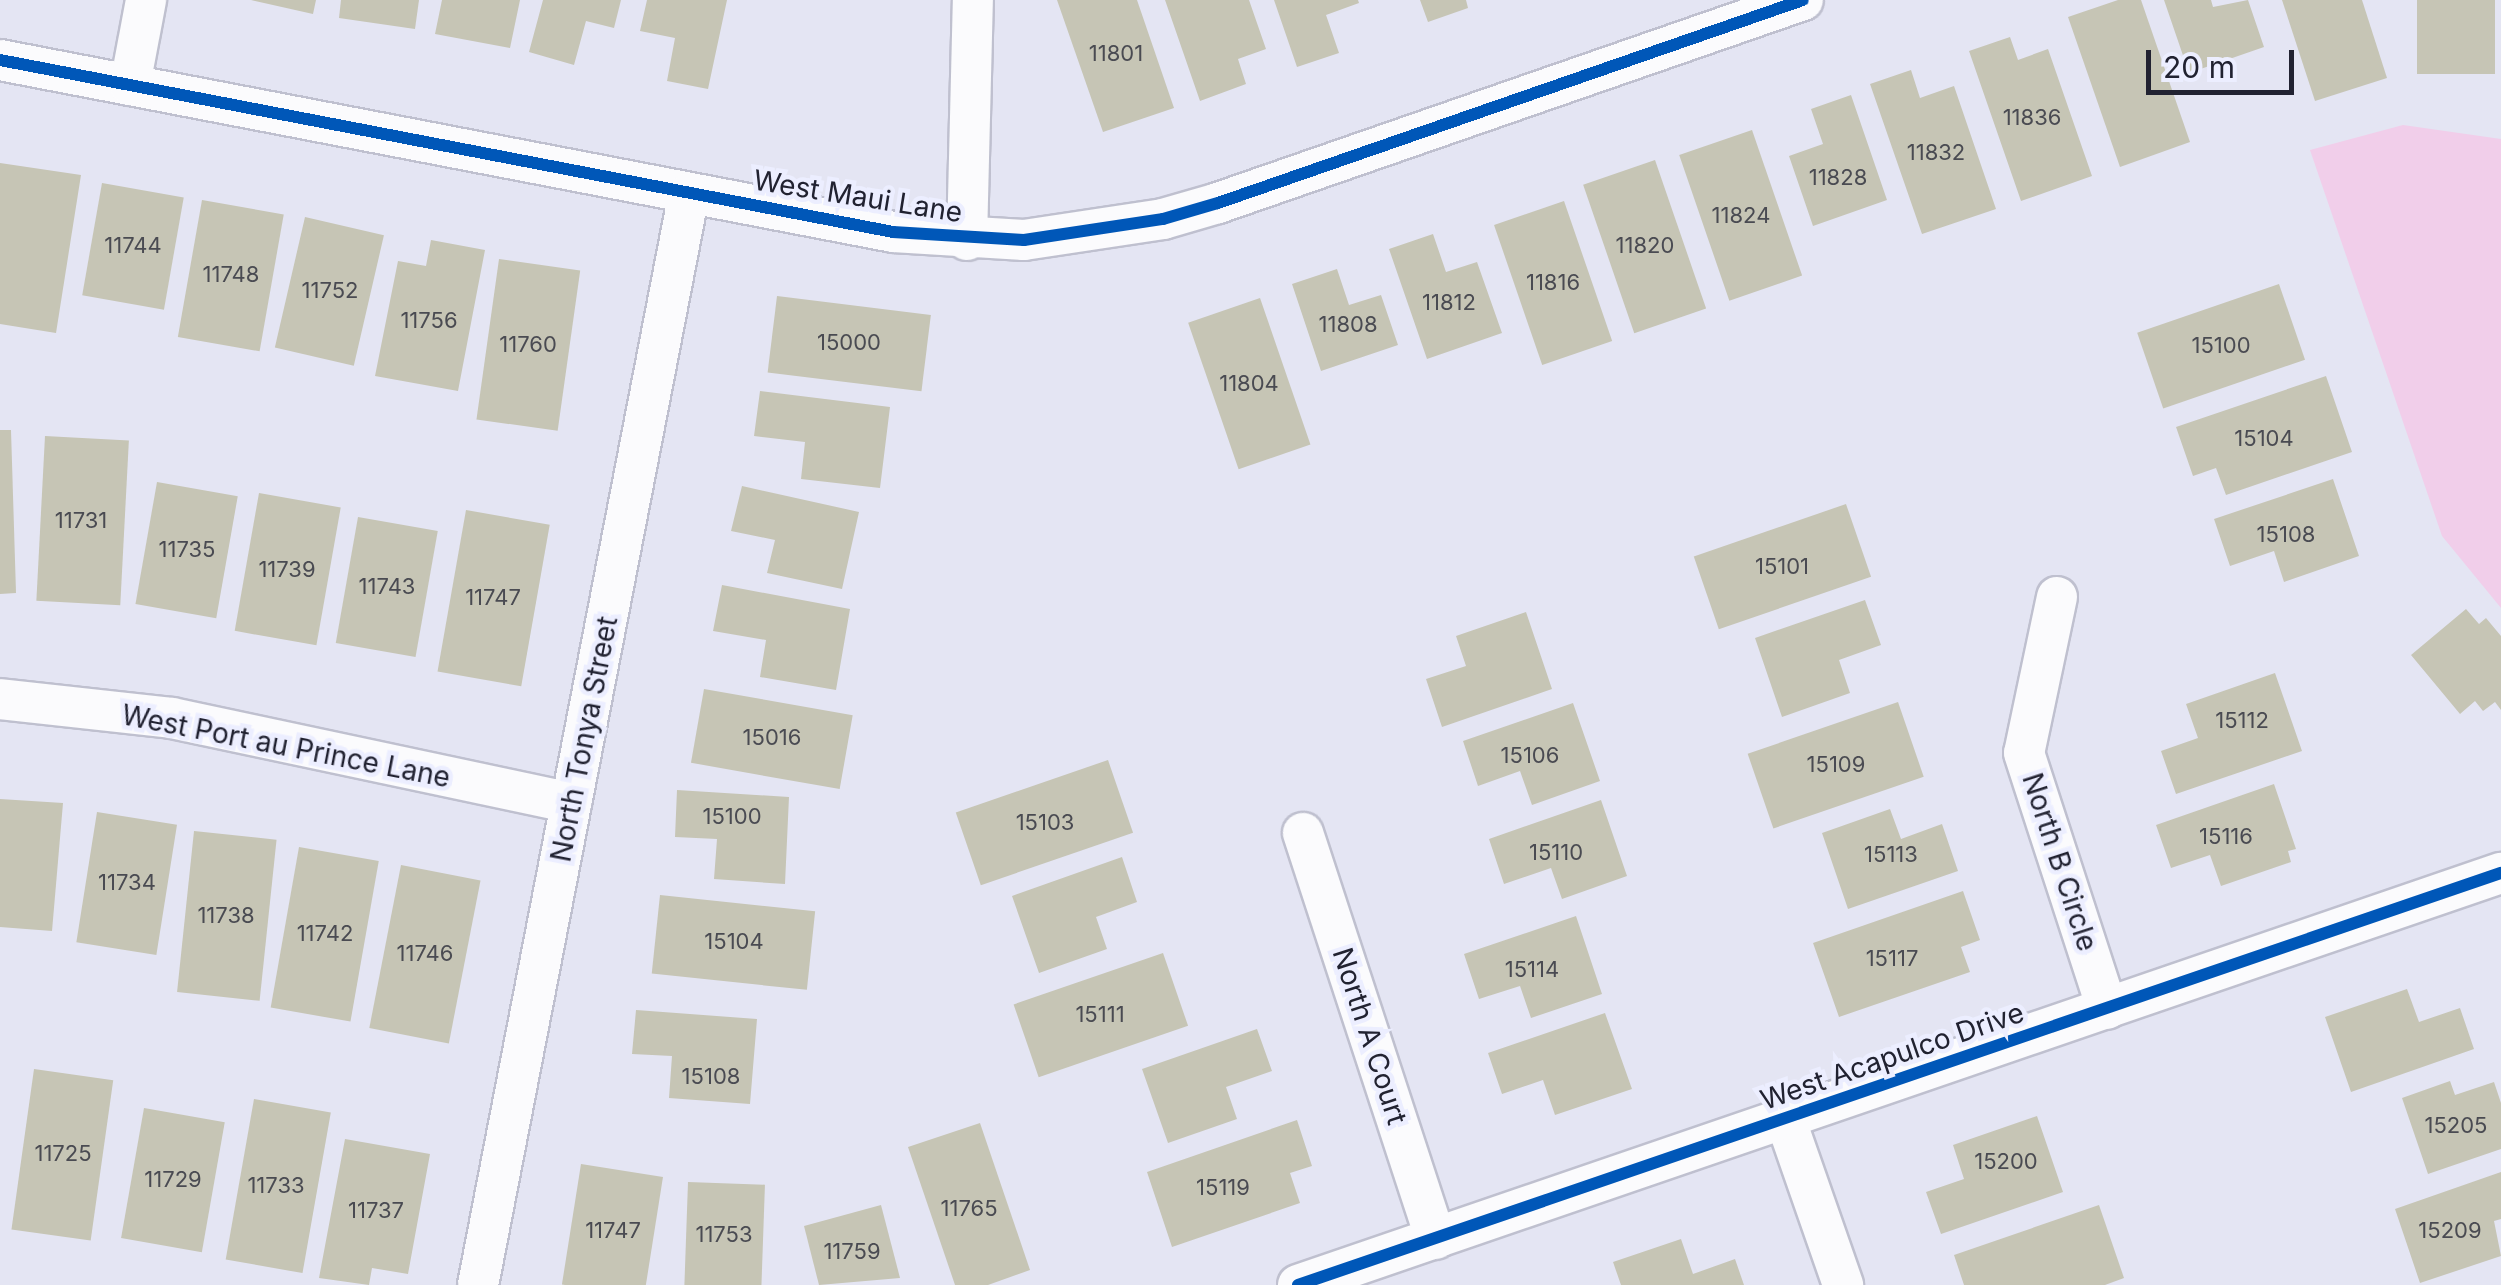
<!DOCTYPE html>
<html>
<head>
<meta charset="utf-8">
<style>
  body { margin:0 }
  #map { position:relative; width:2501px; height:1285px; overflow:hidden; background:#e4e5f3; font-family:Inter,sans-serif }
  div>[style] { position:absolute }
  .green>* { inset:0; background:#f1ceea }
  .building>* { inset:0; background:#c6c5b5; transform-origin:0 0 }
  .roads { filter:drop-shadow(2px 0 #bfc0cf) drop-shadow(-2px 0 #bfc0cf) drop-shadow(0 2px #bfc0cf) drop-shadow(0 -2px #bfc0cf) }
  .street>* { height:40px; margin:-20px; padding:0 20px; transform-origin:20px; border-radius:20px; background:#fbfbfd }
  .cycleway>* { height:12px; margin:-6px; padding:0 6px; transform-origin:6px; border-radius:6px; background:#0057b8 }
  span { translate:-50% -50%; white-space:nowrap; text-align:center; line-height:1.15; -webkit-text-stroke:9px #eceeff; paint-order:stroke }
  .number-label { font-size:22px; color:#4a4b52 }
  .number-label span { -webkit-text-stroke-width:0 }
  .street-label { font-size:28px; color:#212231 }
  .scale { position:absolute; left:2146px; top:50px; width:148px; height:45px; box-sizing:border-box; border:5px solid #212231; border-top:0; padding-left:12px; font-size:30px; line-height:35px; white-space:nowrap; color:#212231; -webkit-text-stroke:8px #eceeff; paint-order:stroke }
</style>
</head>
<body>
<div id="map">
  <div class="green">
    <i style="clip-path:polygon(2403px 125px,2501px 139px,2501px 608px,2442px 536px,2310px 150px)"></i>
  </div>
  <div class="building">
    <i style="clip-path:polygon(251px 0,316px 0,313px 14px)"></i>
    <i style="clip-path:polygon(341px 0,419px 0,415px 29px,339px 18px)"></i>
    <i style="clip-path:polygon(442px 0,520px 0,510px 48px,435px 34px)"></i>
    <i style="clip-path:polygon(543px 0,621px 0,614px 28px,586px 21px,574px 65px,529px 52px)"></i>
    <i style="clip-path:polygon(647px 0,727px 0,708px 89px,667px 81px,675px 38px,640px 31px)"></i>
    <i style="clip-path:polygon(1057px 0,1137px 0,1174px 108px,1103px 132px)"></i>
    <i style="clip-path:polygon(1165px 0,1249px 0,1266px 49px,1238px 59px,1246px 84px,1200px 101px)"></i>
    <i style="clip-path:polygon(1274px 0,1358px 0,1359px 3px,1326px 15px,1339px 53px,1297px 67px)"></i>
    <i style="clip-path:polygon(1420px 0,1466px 0,1468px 8px,1428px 22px)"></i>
    <i style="clip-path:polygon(2118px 0,2141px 0,2190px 142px,2120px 167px,2068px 17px)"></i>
    <i style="clip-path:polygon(2164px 0,2211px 0,2213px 7px,2248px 0,2264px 47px,2189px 73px)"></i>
    <i style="clip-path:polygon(2282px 0,2362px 0,2387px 78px,2315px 101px)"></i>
    <i style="left:2417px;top:0;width:78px;height:74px"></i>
    <i style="clip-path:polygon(2010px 37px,2018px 60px,2048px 49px,2092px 176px,2021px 201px,1969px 51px)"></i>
    <i style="clip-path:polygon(1911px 70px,1920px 98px,1954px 86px,1996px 209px,1922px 234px,1870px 84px)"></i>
    <i style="clip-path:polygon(1851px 95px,1887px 200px,1813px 226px,1789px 156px,1823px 144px,1811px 109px)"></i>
    <i style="left:1752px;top:130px;width:154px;height:77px;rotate:71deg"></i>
    <i style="left:1655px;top:160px;width:157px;height:76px;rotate:71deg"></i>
    <i style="clip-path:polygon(0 163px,81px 175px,56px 333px,0 324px)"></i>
    <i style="left:102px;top:183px;width:83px;height:114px;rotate:10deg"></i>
    <i style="left:202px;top:200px;width:83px;height:139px;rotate:10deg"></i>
    <i style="left:1564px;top:201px;width:148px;height:74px;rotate:71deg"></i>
    <i style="left:305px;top:217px;width:81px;height:134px;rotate:13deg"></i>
    <i style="clip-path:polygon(1433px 234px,1446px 272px,1477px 262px,1502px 333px,1427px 359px,1389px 249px)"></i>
    <i style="clip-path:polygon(431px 240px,485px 250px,458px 391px,375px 376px,398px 261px,426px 266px)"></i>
    <i style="left:499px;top:259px;width:82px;height:162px;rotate:8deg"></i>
    <i style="clip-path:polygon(1337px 269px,1349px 305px,1381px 295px,1398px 345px,1321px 371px,1292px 284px)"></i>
    <i style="left:2279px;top:284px;width:80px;height:150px;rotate:71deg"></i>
    <i style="left:777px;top:296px;width:155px;height:77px;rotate:7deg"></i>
    <i style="left:1260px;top:298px;width:155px;height:76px;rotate:71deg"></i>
    <i style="clip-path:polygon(2326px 376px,2352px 452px,2226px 495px,2216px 468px,2193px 476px,2176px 427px)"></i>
    <i style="clip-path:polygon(760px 391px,890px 407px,880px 488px,801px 479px,805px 442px,754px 436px)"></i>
    <i style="clip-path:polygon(0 430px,11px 430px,16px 593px,0 594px)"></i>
    <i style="left:45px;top:436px;width:84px;height:165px;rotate:3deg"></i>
    <i style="clip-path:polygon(2333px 479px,2359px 556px,2284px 582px,2274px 551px,2230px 566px,2214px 519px)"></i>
    <i style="left:157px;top:482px;width:82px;height:124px;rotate:10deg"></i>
    <i style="clip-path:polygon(742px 486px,859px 512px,842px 589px,767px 573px,775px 540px,731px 531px)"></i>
    <i style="left:259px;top:493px;width:83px;height:140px;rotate:10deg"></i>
    <i style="left:1846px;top:504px;width:77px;height:161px;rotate:71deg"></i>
    <i style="left:466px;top:510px;width:85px;height:164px;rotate:10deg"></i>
    <i style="left:358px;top:517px;width:81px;height:128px;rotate:10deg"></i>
    <i style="clip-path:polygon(722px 585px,850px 609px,836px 690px,760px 677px,766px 640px,713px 631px)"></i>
    <i style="clip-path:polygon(1865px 600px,1881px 645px,1839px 660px,1850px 693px,1782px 717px,1755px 638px)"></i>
    <i style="clip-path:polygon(2466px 609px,2479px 624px,2486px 618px,2501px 636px,2501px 710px,2495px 702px,2483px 711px,2475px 701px,2460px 714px,2411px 655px)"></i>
    <i style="clip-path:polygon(1526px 612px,1552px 689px,1442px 727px,1426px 679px,1466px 666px,1456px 636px)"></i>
    <i style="clip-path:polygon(2275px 673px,2302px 751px,2176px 794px,2161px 751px,2198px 738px,2186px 704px)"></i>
    <i style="left:704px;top:689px;width:151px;height:75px;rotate:10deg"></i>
    <i style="left:1898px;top:702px;width:79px;height:159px;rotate:71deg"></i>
    <i style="clip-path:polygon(1573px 703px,1600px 781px,1532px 805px,1520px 771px,1478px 786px,1463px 741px)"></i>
    <i style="left:1108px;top:760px;width:77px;height:161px;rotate:71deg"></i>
    <i style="clip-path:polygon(2274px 784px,2296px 849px,2288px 851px,2291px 862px,2221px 886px,2210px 855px,2171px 868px,2156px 825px)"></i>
    <i style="clip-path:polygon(677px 790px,789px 797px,785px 884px,714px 879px,717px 839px,675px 837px)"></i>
    <i style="clip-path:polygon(0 799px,63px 803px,52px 931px,0 927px)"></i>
    <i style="clip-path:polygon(1601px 800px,1627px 876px,1562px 899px,1551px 868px,1504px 884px,1489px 839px)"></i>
    <i style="clip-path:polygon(1890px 809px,1901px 839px,1942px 824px,1958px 871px,1848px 909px,1822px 833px)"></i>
    <i style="left:97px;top:812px;width:81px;height:132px;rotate:9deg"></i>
    <i style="left:194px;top:831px;width:83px;height:162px;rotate:6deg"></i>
    <i style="left:299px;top:847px;width:81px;height:163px;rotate:10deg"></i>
    <i style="clip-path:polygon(1122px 857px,1137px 902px,1096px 917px,1107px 949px,1039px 973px,1012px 896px)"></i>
    <i style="left:401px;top:865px;width:81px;height:166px;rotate:11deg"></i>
    <i style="clip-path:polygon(1963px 891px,1980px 940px,1961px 947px,1970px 972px,1839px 1017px,1813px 943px)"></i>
    <i style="left:660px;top:895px;width:156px;height:79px;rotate:6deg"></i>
    <i style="clip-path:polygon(1576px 916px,1602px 994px,1531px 1018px,1520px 986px,1479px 999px,1464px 954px)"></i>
    <i style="left:1163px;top:953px;width:77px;height:158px;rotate:71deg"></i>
    <i style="clip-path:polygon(2407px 989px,2419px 1022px,2460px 1008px,2474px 1049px,2351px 1092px,2325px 1017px)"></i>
    <i style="clip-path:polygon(636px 1010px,757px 1019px,750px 1104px,669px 1098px,672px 1056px,632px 1054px)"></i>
    <i style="clip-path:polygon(1605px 1013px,1632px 1089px,1555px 1115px,1543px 1080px,1502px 1094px,1488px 1053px)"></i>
    <i style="clip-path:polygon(1257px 1029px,1272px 1071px,1226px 1087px,1237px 1119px,1168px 1143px,1142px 1069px)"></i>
    <i style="left:34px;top:1069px;width:80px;height:162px;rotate:8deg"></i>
    <i style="clip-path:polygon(2450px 1081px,2455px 1095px,2494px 1082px,2501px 1103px,2501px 1149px,2428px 1174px,2402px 1098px)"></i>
    <i style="left:254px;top:1099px;width:78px;height:163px;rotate:10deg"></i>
    <i style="left:144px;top:1108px;width:82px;height:132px;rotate:10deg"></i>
    <i style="clip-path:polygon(2037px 1116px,2063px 1192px,1941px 1234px,1926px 1192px,1964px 1179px,1953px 1145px)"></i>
    <i style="clip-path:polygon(1297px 1120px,1312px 1166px,1290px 1173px,1300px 1203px,1172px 1247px,1147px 1172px)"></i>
    <i style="clip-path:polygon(980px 1123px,1030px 1270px,988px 1285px,955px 1285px,908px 1147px)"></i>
    <i style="clip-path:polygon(345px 1139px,430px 1154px,408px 1274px,372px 1268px,369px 1285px,319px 1278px)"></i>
    <i style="left:581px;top:1164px;width:83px;height:122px;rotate:9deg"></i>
    <i style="clip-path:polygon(2501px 1172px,2501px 1219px,2494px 1221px,2501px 1256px,2420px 1283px,2395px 1209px)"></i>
    <i style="left:688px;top:1182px;width:77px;height:103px;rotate:2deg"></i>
    <i style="clip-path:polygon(881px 1205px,900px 1278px,819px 1285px,804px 1226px)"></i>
    <i style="clip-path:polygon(2099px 1205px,2124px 1278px,2105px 1285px,1964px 1285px,1954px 1255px)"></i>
    <i style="clip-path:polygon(1681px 1239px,1693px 1274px,1735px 1259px,1744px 1285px,1621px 1285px,1613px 1262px)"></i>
  </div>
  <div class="roads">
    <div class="street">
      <i style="left:0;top:60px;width:909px;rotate:10.9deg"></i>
      <i style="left:893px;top:232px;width:131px;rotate:3.5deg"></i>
      <i style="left:1024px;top:240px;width:141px;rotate:-8.6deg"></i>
      <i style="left:1163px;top:219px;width:57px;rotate:-16.2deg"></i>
      <i style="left:1218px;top:203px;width:619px;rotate:-19.14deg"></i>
      <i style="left:130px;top:85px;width:86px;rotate:-79.3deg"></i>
      <i style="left:967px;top:240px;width:240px;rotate:-88.6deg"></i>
      <i style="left:2057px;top:597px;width:159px;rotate:101.9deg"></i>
      <i style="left:2024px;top:753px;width:269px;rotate:72deg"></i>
      <i style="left:0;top:699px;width:173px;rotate:6.3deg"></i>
      <i style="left:172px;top:718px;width:408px;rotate:12deg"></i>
      <i style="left:1303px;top:833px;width:427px;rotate:71.9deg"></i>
      <i style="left:1785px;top:1118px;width:177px;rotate:70.8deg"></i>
      <i style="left:478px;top:1285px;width:1112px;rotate:-79.06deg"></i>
      <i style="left:1298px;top:1285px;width:1272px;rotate:-18.91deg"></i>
    </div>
  </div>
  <div class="cycleway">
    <i style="left:0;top:60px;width:909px;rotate:10.9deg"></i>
    <i style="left:893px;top:232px;width:131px;rotate:3.5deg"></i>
    <i style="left:1024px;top:240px;width:141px;rotate:-8.6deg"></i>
    <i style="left:1163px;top:219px;width:57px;rotate:-16.2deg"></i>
    <i style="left:1218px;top:203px;width:619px;rotate:-19.14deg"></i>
    <i style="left:1298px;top:1285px;width:1272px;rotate:-18.91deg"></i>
  </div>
  <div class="number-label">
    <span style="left:1116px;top:54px">11801</span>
    <span style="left:2032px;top:118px">11836</span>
    <span style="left:1936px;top:153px">11832</span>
    <span style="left:1838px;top:178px">11828</span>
    <span style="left:1741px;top:216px">11824</span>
    <span style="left:133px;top:246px">11744</span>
    <span style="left:1645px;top:246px">11820</span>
    <span style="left:231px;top:275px">11748</span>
    <span style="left:1553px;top:283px">11816</span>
    <span style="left:330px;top:291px">11752</span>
    <span style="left:1449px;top:303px">11812</span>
    <span style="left:429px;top:321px">11756</span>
    <span style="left:1348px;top:325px">11808</span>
    <span style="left:849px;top:343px">15000</span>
    <span style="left:528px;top:345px">11760</span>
    <span style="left:2221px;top:346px">15100</span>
    <span style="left:1249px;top:384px">11804</span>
    <span style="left:2264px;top:439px">15104</span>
    <span style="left:81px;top:521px">11731</span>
    <span style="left:2286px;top:535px">15108</span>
    <span style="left:187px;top:550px">11735</span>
    <span style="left:1782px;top:567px">15101</span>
    <span style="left:287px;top:570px">11739</span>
    <span style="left:387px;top:587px">11743</span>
    <span style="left:493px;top:598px">11747</span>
    <span style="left:2242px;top:721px">15112</span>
    <span style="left:772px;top:738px">15016</span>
    <span style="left:1530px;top:756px">15106</span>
    <span style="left:1836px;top:765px">15109</span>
    <span style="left:732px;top:817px">15100</span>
    <span style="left:1045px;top:823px">15103</span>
    <span style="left:2226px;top:837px">15116</span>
    <span style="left:1556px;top:853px">15110</span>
    <span style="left:1891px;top:855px">15113</span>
    <span style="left:127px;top:883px">11734</span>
    <span style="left:226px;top:916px">11738</span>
    <span style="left:325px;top:934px">11742</span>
    <span style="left:734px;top:942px">15104</span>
    <span style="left:425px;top:954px">11746</span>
    <span style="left:1892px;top:959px">15117</span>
    <span style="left:1532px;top:970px">15114</span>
    <span style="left:1100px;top:1015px">15111</span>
    <span style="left:711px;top:1077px">15108</span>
    <span style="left:2456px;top:1126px">15205</span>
    <span style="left:63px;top:1154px">11725</span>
    <span style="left:2006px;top:1162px">15200</span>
    <span style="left:173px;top:1180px">11729</span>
    <span style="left:276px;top:1186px">11733</span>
    <span style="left:1223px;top:1188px">15119</span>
    <span style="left:969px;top:1209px">11765</span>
    <span style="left:376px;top:1211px">11737</span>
    <span style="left:613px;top:1231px">11747</span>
    <span style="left:2450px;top:1231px">15209</span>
    <span style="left:724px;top:1235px">11753</span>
    <span style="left:852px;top:1252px">11759</span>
  </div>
  <div class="street-label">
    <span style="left:858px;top:196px;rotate:9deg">West Maui Lane</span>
    <span style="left:584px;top:739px;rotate:-79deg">North Tonya Street</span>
    <span style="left:286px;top:746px;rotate:11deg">West Port au Prince Lane</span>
    <span style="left:2060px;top:862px;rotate:72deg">North B Circle</span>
    <span style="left:1370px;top:1036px;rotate:72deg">North A Court</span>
    <span style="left:1892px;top:1056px;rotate:-19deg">West Acapulco Drive</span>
  </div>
  <div class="scale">20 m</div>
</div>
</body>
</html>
